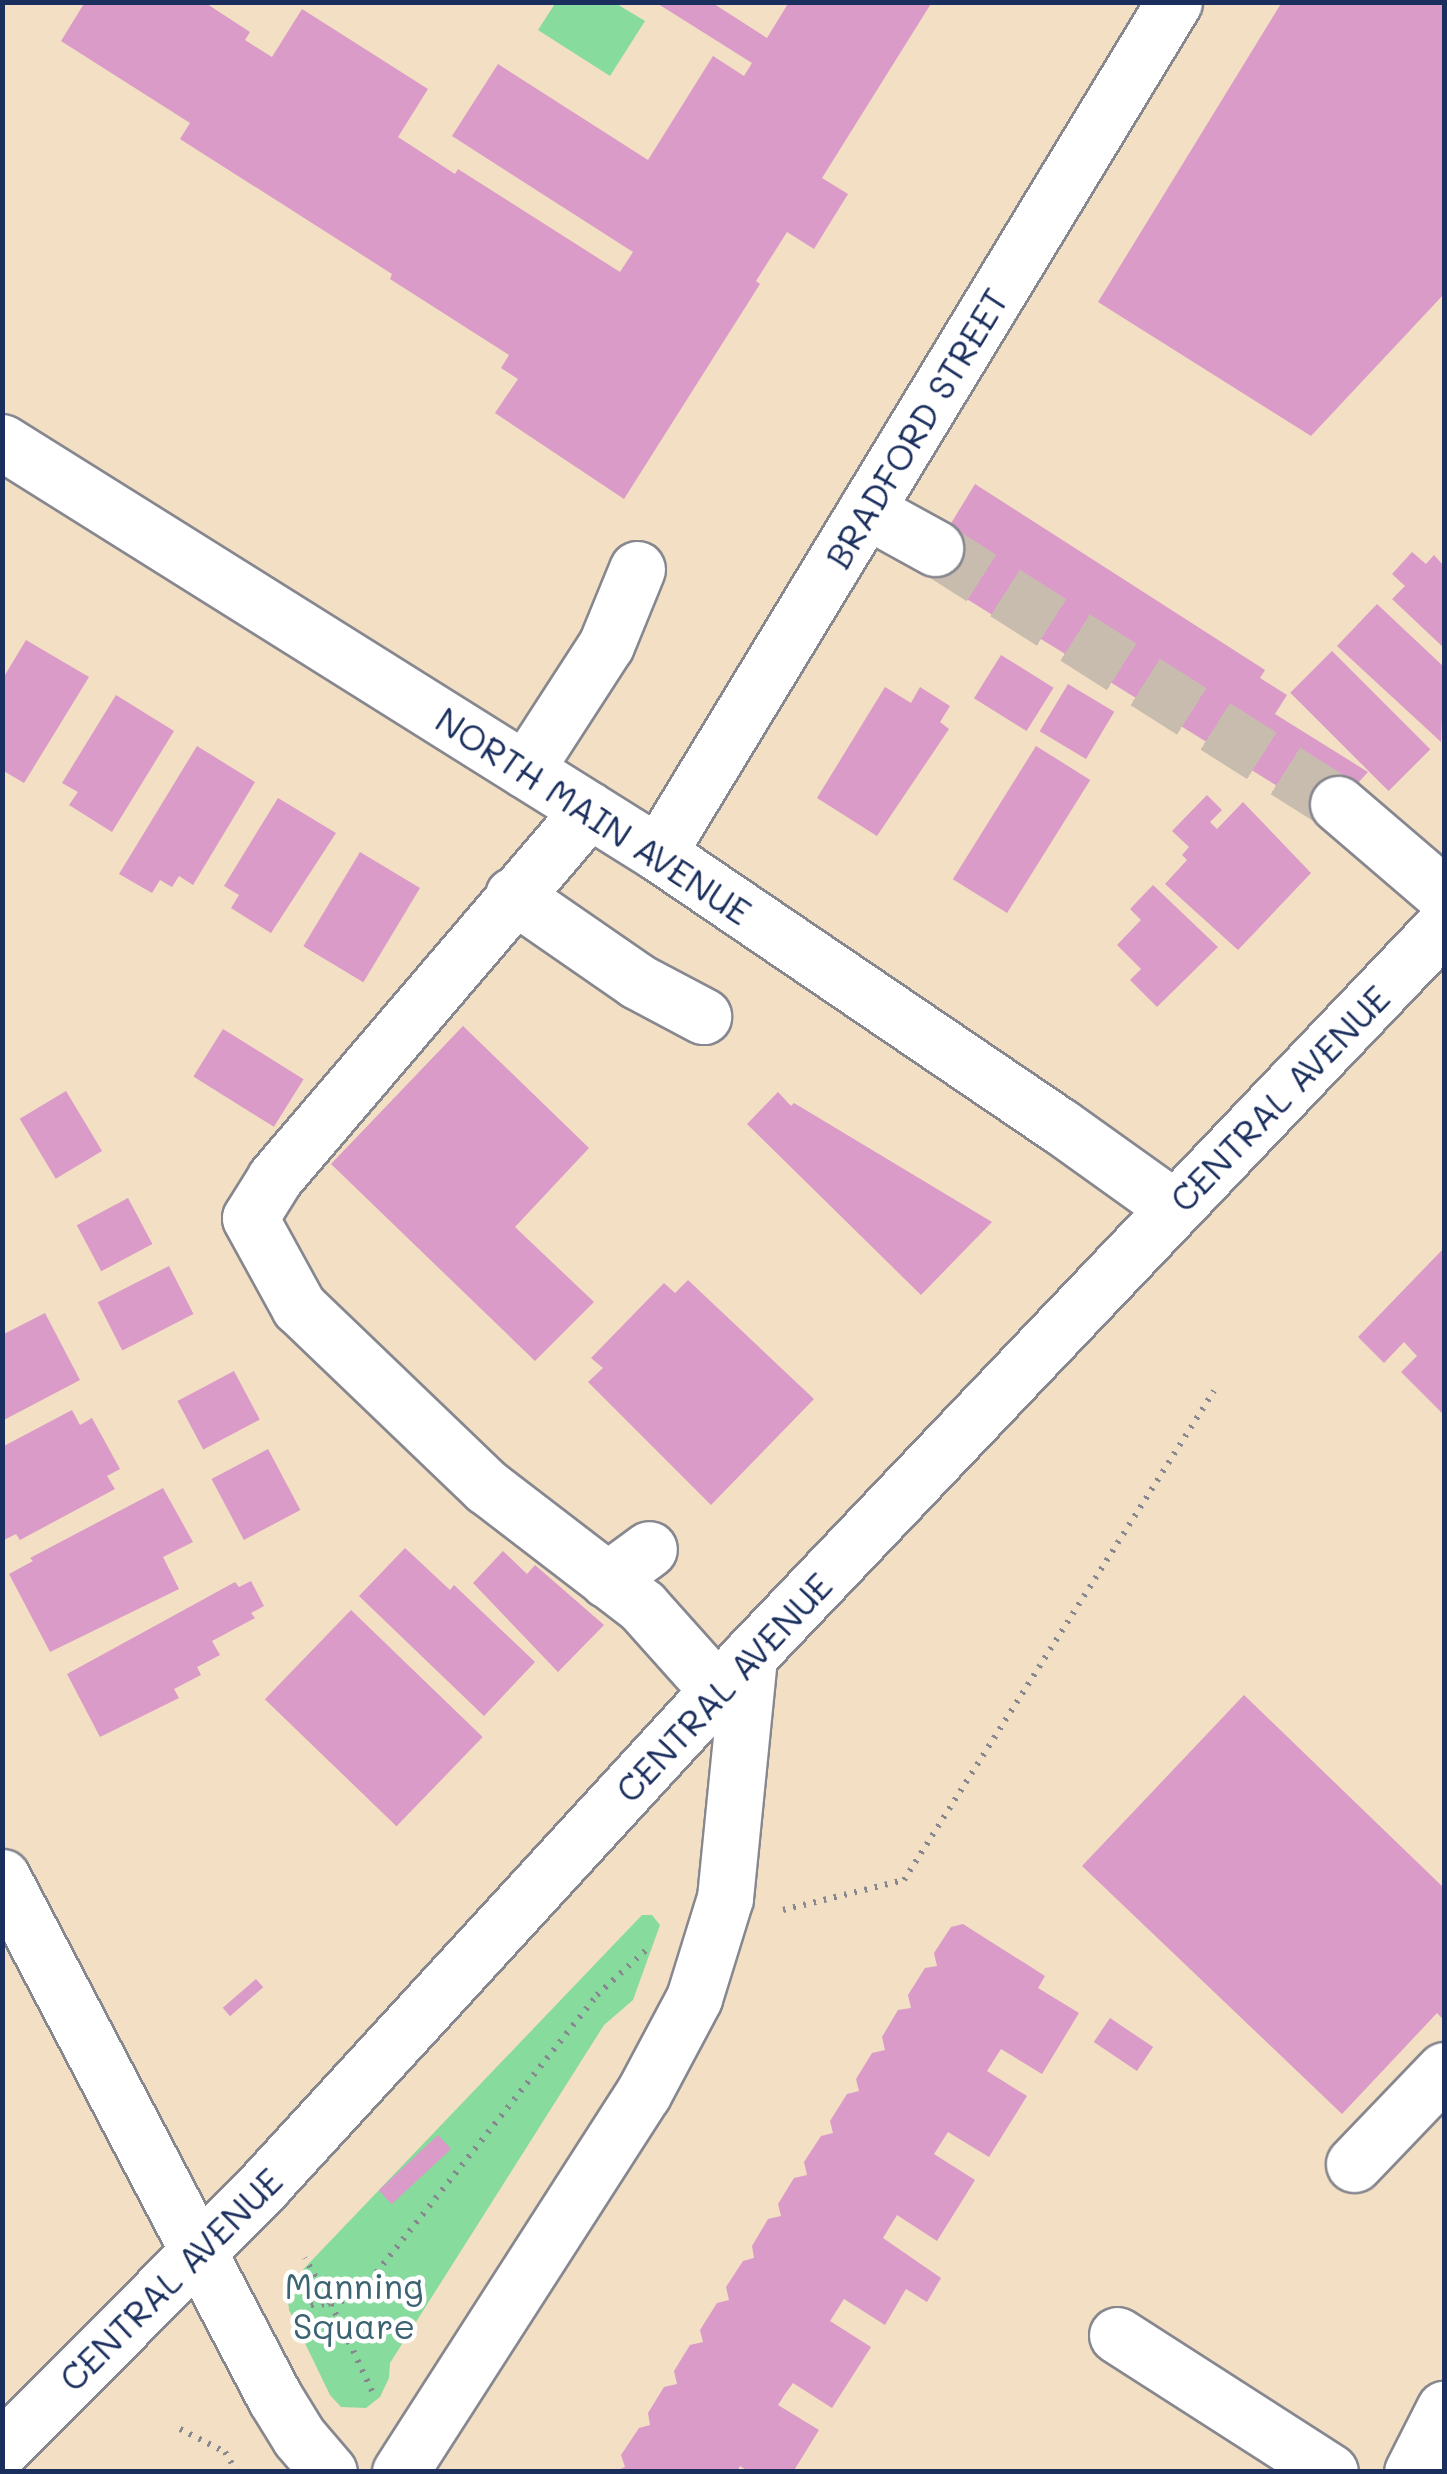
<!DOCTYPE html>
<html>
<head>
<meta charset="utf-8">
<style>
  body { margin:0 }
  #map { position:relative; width:1447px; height:2474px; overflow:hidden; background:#f3dfc3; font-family:Mali,sans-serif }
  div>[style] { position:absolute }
  .green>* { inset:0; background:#87db9d }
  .building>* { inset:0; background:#da9bc8; transform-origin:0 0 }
  .minor-tunnel>* { height:55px; margin-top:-27.5px; transform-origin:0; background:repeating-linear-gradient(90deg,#c8bcaf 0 55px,transparent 0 83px) }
  .path>* { height:6px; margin-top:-3px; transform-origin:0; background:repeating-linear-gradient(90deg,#878790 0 2.5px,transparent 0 10.5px) }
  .roads { filter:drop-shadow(2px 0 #878790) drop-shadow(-2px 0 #878790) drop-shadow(0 2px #878790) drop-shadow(0 -2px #878790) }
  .minor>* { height:55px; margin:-27.5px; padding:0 27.5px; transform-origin:27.5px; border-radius:27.5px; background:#fff }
  .major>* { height:55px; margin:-27.5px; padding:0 27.5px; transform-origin:27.5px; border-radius:27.5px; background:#fff }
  span { translate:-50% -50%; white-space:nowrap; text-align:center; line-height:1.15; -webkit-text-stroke:9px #fff; paint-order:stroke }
  .street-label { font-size:35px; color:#1b2f5e }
  .park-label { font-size:35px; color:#3b6371 }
  .frame { position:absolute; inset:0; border:5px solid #1b2f5e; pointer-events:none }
</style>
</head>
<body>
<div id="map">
  <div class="green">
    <i style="clip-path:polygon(556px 2px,615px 3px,645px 21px,610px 76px,538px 30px)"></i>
    <i style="clip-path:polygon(642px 1915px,652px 1915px,660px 1925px,633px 2000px,604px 2025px,390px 2363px,389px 2378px,380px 2397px,366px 2408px,341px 2407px,330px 2395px,289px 2310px,287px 2291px,294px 2279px)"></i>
  </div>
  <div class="building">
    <i style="clip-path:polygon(85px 2px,204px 2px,250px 32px,245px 40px,272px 57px,302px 9px,428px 89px,398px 137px,455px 174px,458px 169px,620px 272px,633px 252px,452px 136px,498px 64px,648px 160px,713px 56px,744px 76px,752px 63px,655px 2px,711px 2px,767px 38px,789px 2px,932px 2px,822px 178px,848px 194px,814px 249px,787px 232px,756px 281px,760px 284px,624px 499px,495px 413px,518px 379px,501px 368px,509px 355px,390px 279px,392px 274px,180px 139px,190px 123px,61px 41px)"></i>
    <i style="clip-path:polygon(1282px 2px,1444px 2px,1444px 294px,1311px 436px,1098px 302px)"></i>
    <i style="clip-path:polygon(975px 484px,1265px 670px,1260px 678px,1287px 695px,1275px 714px,1368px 772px,1327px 817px,1025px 629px,1023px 634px,922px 571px)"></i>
    <i style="clip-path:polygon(1412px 552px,1426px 564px,1434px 555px,1444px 566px,1444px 648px,1392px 599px,1405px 586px,1392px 574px)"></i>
    <i style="clip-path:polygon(1377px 604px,1444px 667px,1441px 742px,1337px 646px)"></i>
    <i style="clip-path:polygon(26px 640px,89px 677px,24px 783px,2px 770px,2px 680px)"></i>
    <i style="left:1332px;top:651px;width:139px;height:59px;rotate:45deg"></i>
    <i style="left:1001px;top:655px;width:62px;height:51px;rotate:32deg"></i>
    <i style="left:1068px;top:684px;width:54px;height:55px;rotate:31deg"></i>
    <i style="clip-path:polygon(885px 687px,911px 703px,920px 687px,950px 706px,940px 722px,949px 729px,877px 836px,817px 798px)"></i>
    <i style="clip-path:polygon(116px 695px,174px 731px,112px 832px,69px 805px,78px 792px,62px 783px)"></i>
    <i style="clip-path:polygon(197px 746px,255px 782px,193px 885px,179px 876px,172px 887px,160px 880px,152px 893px,119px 874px)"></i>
    <i style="left:1036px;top:746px;width:64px;height:157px;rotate:32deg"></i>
    <i style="clip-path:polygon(1207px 795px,1222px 810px,1210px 822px,1217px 829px,1243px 802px,1311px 873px,1238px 950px,1165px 884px,1187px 860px,1182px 855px,1189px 847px,1172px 831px)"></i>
    <i style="clip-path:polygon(278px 798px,336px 833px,271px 933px,231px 908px,239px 895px,224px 886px)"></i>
    <i style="left:360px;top:852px;width:70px;height:110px;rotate:31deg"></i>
    <i style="clip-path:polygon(1153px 885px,1218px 947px,1157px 1007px,1130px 980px,1141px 969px,1117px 945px,1141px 920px,1130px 909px)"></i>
    <i style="clip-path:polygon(463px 1026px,589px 1148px,515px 1227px,594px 1302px,535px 1361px,331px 1164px)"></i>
    <i style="left:223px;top:1029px;width:95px;height:56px;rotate:32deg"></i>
    <i style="left:66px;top:1091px;width:70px;height:54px;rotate:59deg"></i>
    <i style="clip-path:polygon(778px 1092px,791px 1106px,794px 1103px,992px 1222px,921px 1295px,747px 1124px)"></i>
    <i style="left:128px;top:1198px;width:52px;height:58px;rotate:62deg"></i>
    <i style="clip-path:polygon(1444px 1248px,1444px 1415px,1401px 1372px,1417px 1356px,1404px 1342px,1384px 1363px,1358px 1337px)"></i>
    <i style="left:169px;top:1266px;width:54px;height:80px;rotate:63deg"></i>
    <i style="clip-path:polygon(688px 1280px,814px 1399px,711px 1505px,588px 1382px,603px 1368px,591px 1358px,664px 1283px,675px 1293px)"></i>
    <i style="clip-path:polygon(45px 1313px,80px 1380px,2px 1421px,2px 1335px)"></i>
    <i style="left:234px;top:1371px;width:55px;height:64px;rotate:62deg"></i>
    <i style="clip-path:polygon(72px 1410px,80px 1425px,92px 1418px,120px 1469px,107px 1476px,115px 1489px,20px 1540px,16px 1534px,2px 1541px,2px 1447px)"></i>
    <i style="left:268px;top:1449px;width:69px;height:64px;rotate:62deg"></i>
    <i style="clip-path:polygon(163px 1488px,193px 1542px,163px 1557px,179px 1589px,50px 1652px,9px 1574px,33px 1561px,30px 1558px)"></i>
    <i style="clip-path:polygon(405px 1548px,450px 1590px,454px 1585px,535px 1662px,484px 1716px,359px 1596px)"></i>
    <i style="clip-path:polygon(503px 1551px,527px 1574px,535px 1565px,604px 1625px,558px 1672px,473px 1583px)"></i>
    <i style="clip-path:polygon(251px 1581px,264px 1606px,251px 1613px,255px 1618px,212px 1641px,220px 1655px,197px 1667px,201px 1675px,174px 1689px,179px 1698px,100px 1737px,67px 1674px,235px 1582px,239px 1587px)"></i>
    <i style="left:351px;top:1610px;width:183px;height:124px;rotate:44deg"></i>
    <i style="clip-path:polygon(1244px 1695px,1444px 1888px,1444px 2020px,1437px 2013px,1342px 2114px,1082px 1866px)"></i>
    <i style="clip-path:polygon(963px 1924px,1045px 1976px,1038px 1988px,1079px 2013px,1042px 2074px,1001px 2049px,987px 2071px,1027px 2096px,989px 2157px,948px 2132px,934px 2154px,975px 2180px,937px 2241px,897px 2215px,883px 2238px,941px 2278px,927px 2302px,906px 2289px,885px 2325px,844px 2299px,830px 2321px,871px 2347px,832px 2408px,793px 2383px,785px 2394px,778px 2405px,819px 2430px,793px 2472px,749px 2472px,740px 2466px,737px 2472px,613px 2472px,625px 2467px,621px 2455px,639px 2428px,650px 2425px,648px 2413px,664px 2387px,677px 2384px,674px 2371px,690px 2345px,703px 2342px,700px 2330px,717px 2303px,729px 2300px,726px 2287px,743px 2261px,754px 2258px,752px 2246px,768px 2219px,781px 2216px,778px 2204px,794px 2178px,807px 2175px,804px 2162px,821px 2136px,833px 2133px,830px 2121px,847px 2094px,859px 2091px,856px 2079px,872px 2053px,885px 2050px,882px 2037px,898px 2010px,911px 2008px,908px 1995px,925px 1968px,937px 1966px,934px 1953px,951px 1927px)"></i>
    <i style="left:256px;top:1979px;width:11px;height:44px;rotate:49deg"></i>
    <i style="left:1110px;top:2018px;width:52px;height:29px;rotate:34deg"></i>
    <i style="left:438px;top:2135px;width:19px;height:81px;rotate:47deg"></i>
  </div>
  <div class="minor-tunnel">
    <i style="left:935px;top:548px;width:477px;rotate:32.4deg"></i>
  </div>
  <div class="path">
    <i style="left:783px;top:1910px;width:125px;rotate:-13.9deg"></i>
    <i style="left:904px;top:1880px;width:579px;rotate:-57.63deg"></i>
    <i style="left:304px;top:2313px;width:11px;rotate:-49deg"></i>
    <i style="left:311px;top:2305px;width:20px;rotate:-3deg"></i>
    <i style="left:331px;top:2304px;width:53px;rotate:-119.5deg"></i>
    <i style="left:372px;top:2391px;width:96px;rotate:-115.2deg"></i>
    <i style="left:331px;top:2304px;width:27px;rotate:-15deg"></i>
    <i style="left:357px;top:2297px;width:386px;rotate:-51.5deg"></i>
    <i style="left:597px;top:1995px;width:68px;rotate:-42.6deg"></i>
    <i style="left:180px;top:2429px;width:51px;rotate:27.1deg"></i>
    <i style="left:225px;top:2452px;width:23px;rotate:59deg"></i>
  </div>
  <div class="roads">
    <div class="minor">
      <i style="left:2px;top:442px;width:774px;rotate:32.07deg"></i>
      <i style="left:658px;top:853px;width:486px;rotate:34.2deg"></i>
      <i style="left:1060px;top:1126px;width:139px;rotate:35.6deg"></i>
      <i style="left:866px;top:510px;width:79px;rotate:28.8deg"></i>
      <i style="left:525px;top:770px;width:149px;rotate:-57.1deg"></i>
      <i style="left:606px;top:645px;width:82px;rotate:-67.8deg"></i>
      <i style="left:1338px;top:804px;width:140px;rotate:40.6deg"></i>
      <i style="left:589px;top:810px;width:484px;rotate:130.5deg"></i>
      <i style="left:275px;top:1178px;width:47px;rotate:122deg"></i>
      <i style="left:250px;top:1218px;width:102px;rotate:61.2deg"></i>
      <i style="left:299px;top:1307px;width:260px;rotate:43.8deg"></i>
      <i style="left:487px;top:1487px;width:195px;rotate:37.5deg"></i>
      <i style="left:642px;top:1606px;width:114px;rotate:48.2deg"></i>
      <i style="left:658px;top:853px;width:995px;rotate:-58.77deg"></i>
      <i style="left:513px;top:895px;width:151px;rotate:34.7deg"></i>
      <i style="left:637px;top:981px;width:75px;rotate:27.9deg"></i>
      <i style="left:607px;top:1580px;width:52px;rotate:-36.4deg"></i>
      <i style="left:2px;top:1877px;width:588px;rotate:62.35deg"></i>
      <i style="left:275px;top:2398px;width:46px;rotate:58.4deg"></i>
      <i style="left:299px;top:2437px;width:46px;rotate:49.4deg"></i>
      <i style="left:1354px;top:2164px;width:130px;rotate:-46.2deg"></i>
      <i style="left:1117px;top:2335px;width:253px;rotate:32.7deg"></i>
      <i style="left:400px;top:2472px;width:449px;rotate:-57.3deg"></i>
      <i style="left:643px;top:2094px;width:109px;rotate:-62deg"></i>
      <i style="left:694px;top:1998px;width:105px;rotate:-72.8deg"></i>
      <i style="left:725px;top:1898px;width:243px;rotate:-84.3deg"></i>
      <i style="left:1412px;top:2472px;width:71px;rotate:-63.1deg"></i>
    </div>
    <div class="major">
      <i style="left:2px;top:2449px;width:372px;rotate:-45.2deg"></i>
      <i style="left:264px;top:2185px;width:718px;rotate:-47.48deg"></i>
      <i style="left:749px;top:1656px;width:1009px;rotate:-46.45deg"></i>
    </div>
  </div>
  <div class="street-label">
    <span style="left:916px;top:428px;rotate:-59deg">BRADFORD STREET</span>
    <span style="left:594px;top:815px;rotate:33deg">NORTH MAIN AVENUE</span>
    <span style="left:1279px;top:1098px;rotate:-46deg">CENTRAL AVENUE</span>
    <span style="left:723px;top:1687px;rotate:-47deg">CENTRAL AVENUE</span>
    <span style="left:170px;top:2279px;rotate:-45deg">CENTRAL AVENUE</span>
  </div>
  <div class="park-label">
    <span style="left:354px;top:2305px">Manning<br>Square</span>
  </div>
  <div class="frame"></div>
</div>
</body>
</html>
